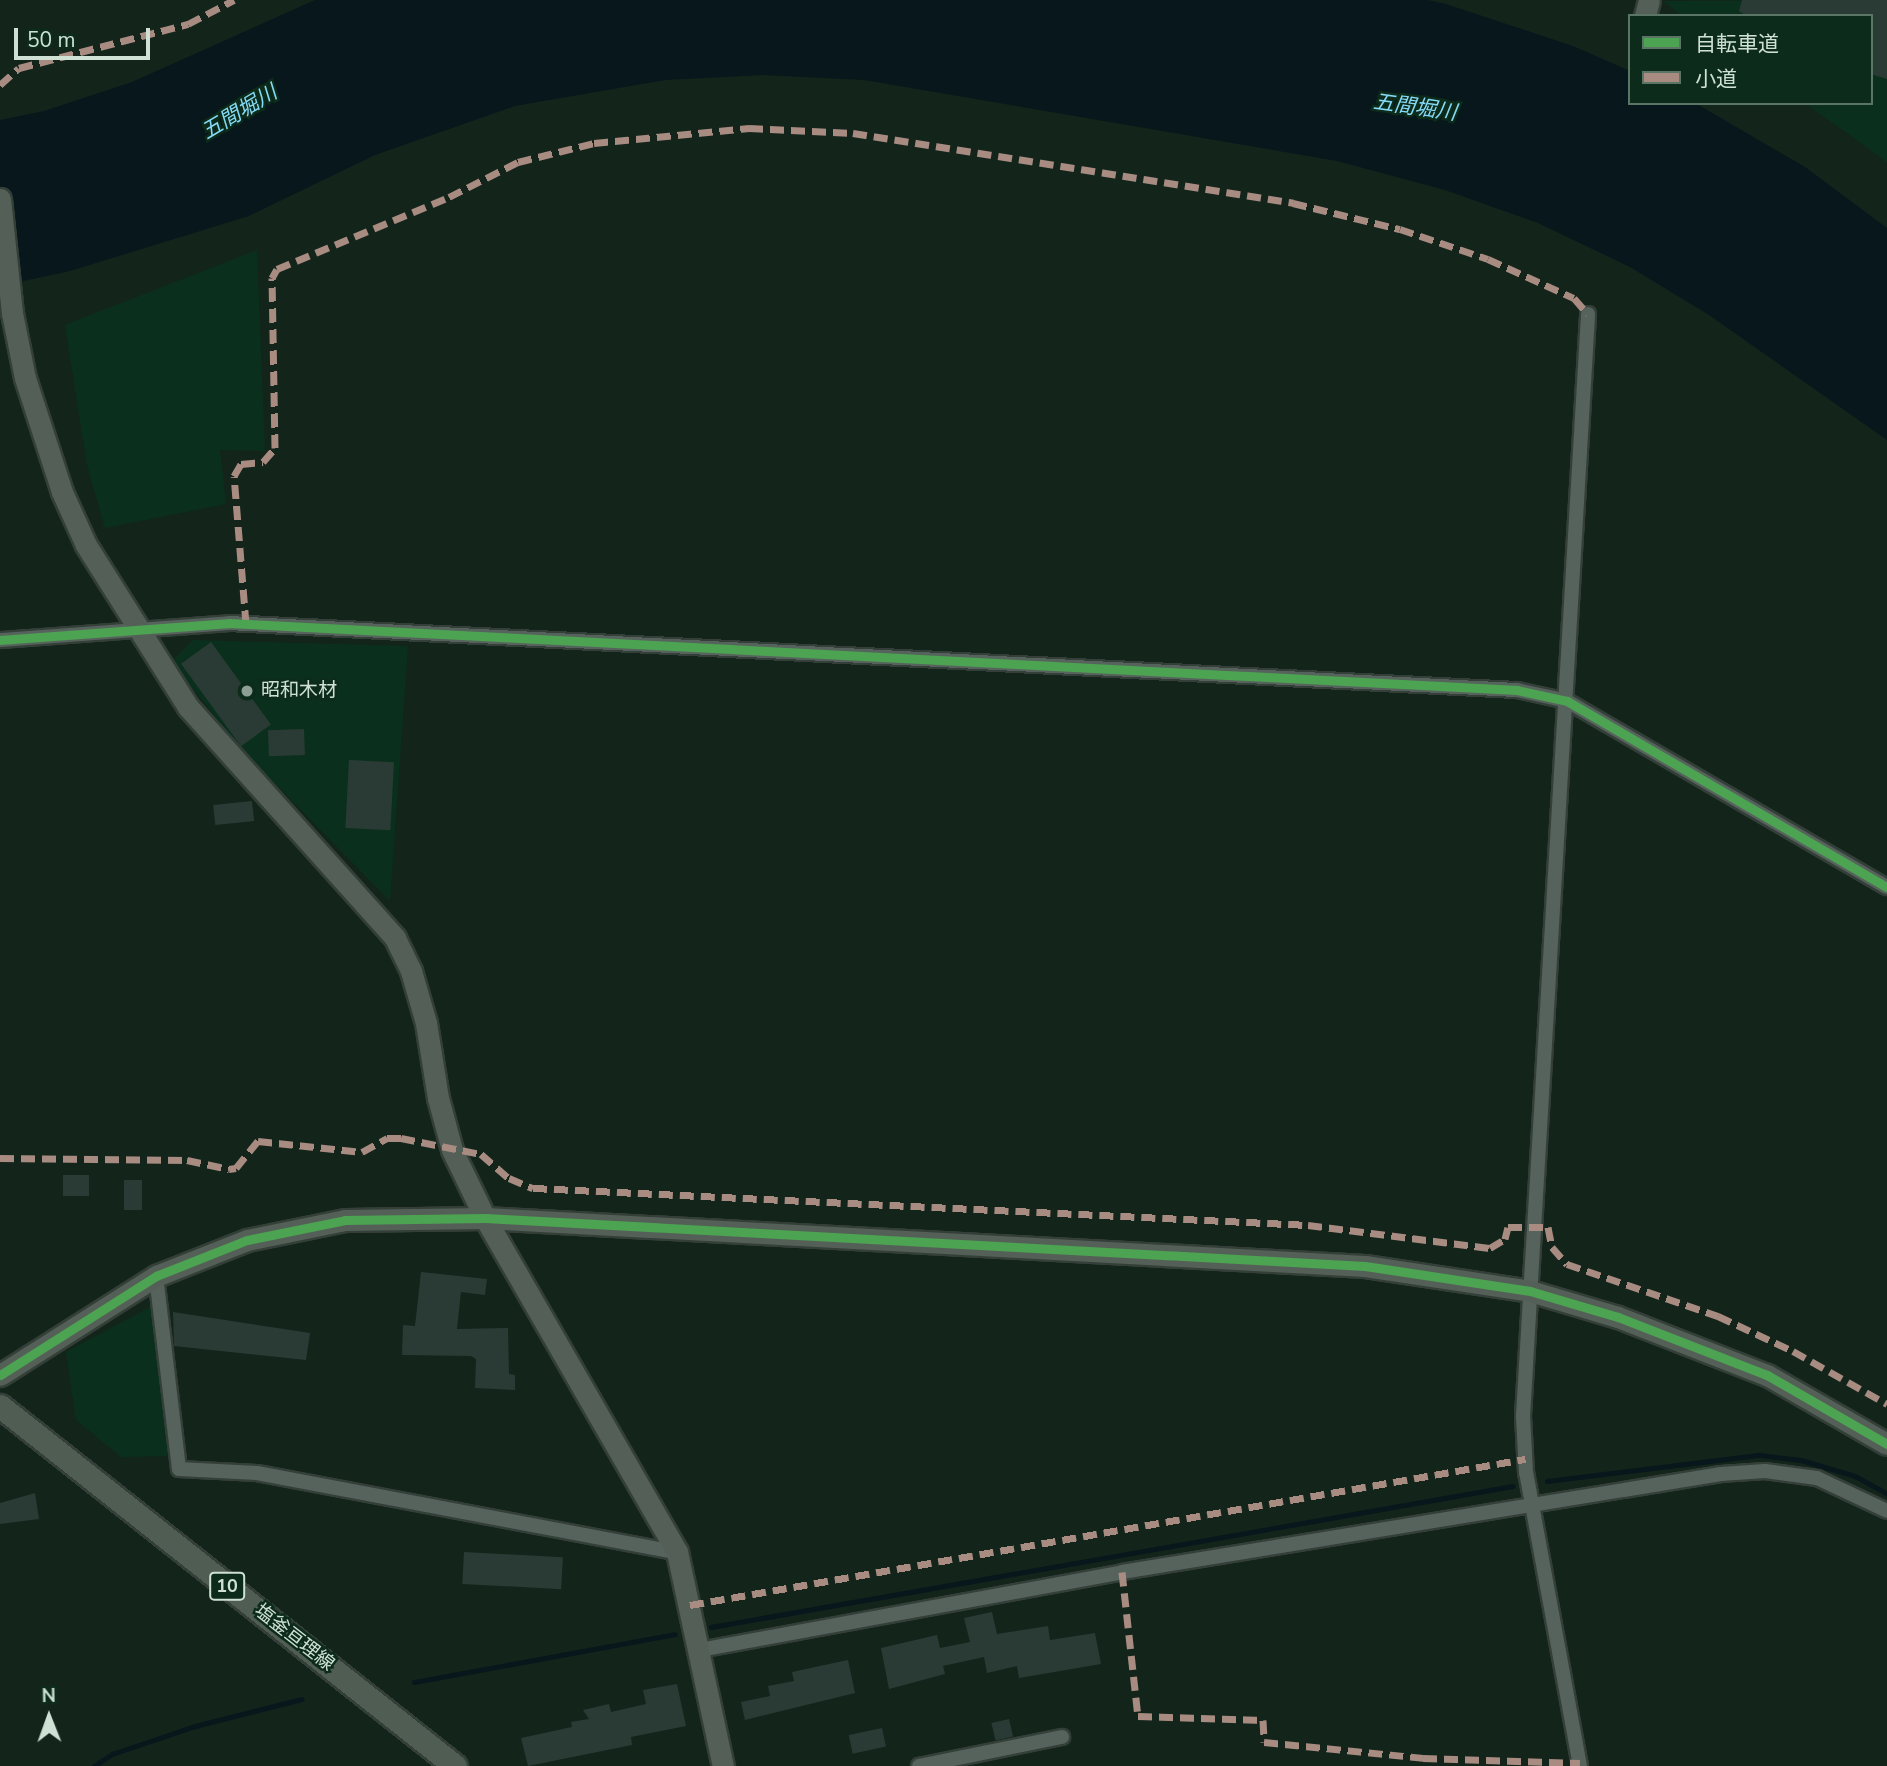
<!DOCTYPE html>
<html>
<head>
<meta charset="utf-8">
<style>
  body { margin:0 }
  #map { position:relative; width:1887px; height:1766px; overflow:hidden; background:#13241b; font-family:"Nunito Sans","Noto Sans JP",sans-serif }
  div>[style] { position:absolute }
  .built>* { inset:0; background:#0a301d }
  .water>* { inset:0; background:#07171b }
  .stream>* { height:5px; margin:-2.5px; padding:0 2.5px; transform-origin:2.5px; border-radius:2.5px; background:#07171b }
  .building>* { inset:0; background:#2a3b36; transform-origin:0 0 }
  .roads { filter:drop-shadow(2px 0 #333f38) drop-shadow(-2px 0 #333f38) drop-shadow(0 2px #333f38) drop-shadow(0 -2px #333f38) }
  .street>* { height:14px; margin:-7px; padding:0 7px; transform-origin:7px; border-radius:7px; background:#56635c }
  .secondary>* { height:21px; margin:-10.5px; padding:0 10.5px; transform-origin:10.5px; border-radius:10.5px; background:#546057 }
  .primary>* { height:23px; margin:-11.5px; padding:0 11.5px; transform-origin:11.5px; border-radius:11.5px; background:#4f5d52 }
  .quiet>* { height:7px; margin-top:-3.5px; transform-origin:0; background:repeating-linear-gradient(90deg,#a88b81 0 14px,transparent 0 21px) }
  .cycleway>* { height:9px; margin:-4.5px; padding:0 4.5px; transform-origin:4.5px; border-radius:4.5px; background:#4ca352 }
  .dots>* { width:19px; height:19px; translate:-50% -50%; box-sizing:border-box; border:4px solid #0c2b1a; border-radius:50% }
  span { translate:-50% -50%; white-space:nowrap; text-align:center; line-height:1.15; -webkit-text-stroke:5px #0c2b1a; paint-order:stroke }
  .shield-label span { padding:2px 5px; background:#0c2b1a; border:2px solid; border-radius:5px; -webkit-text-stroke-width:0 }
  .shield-label { font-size:18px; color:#cfe1d5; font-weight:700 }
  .poi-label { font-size:19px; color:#cfe1d5 }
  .left { translate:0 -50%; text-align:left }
  .street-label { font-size:19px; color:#cfe1d5 }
  .water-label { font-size:21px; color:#84d9f6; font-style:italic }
  .legend { position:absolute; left:1628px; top:14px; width:245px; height:91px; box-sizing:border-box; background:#0c2b1a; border:2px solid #5a7465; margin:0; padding:9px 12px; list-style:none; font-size:21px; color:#cfe1d5 }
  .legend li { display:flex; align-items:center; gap:14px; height:35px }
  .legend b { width:35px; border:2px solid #5a7465 }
  .north { position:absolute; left:14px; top:1682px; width:70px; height:70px; -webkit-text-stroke:5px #0c2b1a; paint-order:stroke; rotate:359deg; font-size:19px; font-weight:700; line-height:28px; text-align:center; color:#cfe1d5 }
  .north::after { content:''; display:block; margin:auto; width:24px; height:32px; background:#cfe1d5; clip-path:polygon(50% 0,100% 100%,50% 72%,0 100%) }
  .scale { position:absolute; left:14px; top:28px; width:136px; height:32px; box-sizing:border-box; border:4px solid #cfe1d5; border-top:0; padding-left:9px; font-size:21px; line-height:24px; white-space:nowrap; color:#cfe1d5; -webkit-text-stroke:5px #0c2b1a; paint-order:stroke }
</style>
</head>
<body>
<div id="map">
  <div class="built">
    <i style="clip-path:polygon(1887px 0,1887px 162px,1805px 103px,1871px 103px,1871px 16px,1683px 16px,1663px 1px)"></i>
    <i style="clip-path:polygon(257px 250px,265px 451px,220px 450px,226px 504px,105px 528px,87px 465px,65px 325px)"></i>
    <i style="clip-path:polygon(193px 640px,408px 646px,390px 901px,244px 752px,171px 662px)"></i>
    <i style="clip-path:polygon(152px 1306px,169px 1456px,121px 1457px,76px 1420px,66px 1352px)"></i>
  </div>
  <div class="water">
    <i style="clip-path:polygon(315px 0,1428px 0,1446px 4px,1573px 46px,1630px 71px,1630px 103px,1695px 103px,1805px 167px,1887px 228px,1887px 440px,1709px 315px,1630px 267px,1538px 223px,1445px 190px,1337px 161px,864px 80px,763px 75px,665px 80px,515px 106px,375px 155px,249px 216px,70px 271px,0 286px,0 120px,44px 111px,132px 82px)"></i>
  </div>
  <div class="stream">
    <i style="left:1547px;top:1481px;width:215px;rotate:-7deg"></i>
    <i style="left:1760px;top:1455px;width:41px;rotate:7deg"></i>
    <i style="left:1801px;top:1460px;width:56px;rotate:16.5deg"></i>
    <i style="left:1855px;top:1476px;width:37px;rotate:29deg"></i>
    <i style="left:711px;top:1627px;width:814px;rotate:-9.97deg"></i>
    <i style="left:414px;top:1682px;width:265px;rotate:-10.4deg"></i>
    <i style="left:94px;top:1766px;width:22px;rotate:-34deg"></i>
    <i style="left:112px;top:1754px;width:88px;rotate:-18.6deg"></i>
    <i style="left:195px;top:1726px;width:110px;rotate:-14.2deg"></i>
  </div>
  <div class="building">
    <i style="clip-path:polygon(1742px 0,1887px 0,1887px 79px,1871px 74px,1871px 16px,1746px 16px,1739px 11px)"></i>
    <i style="left:211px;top:642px;width:102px;height:37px;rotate:54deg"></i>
    <i style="left:304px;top:729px;width:26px;height:36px;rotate:88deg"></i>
    <i style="left:349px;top:760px;width:45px;height:68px;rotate:3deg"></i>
    <i style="left:252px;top:801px;width:20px;height:39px;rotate:84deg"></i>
    <i style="left:63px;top:1175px;width:26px;height:21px"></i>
    <i style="left:124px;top:1180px;width:18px;height:30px"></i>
    <i style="clip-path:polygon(421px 1272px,487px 1279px,485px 1295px,461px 1292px,457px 1329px,508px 1328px,509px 1374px,515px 1375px,515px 1390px,475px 1388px,476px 1359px,471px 1356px,402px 1355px,403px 1325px,415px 1326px)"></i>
    <i style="clip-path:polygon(173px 1312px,310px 1333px,306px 1360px,174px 1346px)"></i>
    <i style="clip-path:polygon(35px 1493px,39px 1519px,0 1524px,0 1503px)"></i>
    <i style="left:464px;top:1552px;width:99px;height:32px;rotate:3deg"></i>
    <i style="clip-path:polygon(992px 1612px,997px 1634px,1048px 1626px,1050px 1640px,1095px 1633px,1101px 1664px,1019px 1678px,1017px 1666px,987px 1673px,984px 1657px,943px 1666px,945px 1674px,889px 1689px,881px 1648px,937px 1635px,940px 1648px,970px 1642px,964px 1618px)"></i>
    <i style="clip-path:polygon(848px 1660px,855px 1693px,745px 1720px,741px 1702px,770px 1696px,768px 1686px,794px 1681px,792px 1672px)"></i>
    <i style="clip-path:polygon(677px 1684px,686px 1726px,631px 1737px,632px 1745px,528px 1766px,521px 1738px,572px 1727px,571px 1722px,589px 1719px,583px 1710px,609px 1704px,611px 1712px,646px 1704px,643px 1690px)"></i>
    <i style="left:1009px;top:1719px;width:18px;height:18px;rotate:77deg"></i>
    <i style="left:882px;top:1728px;width:19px;height:34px;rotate:78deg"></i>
  </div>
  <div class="roads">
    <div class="street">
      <i style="left:0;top:640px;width:230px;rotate:-4.2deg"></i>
      <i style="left:229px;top:623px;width:1290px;rotate:2.98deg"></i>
      <i style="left:1517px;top:690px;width:51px;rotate:12.4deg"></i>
      <i style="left:1567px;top:701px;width:370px;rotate:30.2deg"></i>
      <i style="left:156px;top:1276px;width:194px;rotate:83.2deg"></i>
      <i style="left:179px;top:1469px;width:78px;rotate:2.9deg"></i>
      <i style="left:257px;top:1473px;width:427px;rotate:10.7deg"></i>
      <i style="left:699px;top:1650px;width:430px;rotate:-10.4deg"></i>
      <i style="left:1122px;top:1572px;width:607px;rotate:-9.29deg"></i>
      <i style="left:1721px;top:1474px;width:44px;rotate:-3.9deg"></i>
      <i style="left:1765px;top:1471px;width:52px;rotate:7.7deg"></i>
      <i style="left:1817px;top:1478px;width:77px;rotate:25.2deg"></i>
      <i style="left:919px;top:1766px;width:146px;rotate:-11.5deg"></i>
      <i style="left:1580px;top:1766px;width:298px;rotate:-100.4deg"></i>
      <i style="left:1526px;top:1473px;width:57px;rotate:-93deg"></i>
      <i style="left:1523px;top:1416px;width:1104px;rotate:-86.62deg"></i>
    </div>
    <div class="secondary">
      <i style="left:1645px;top:16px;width:16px;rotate:-76deg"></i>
      <i style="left:0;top:199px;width:115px;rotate:84deg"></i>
      <i style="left:12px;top:313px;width:66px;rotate:78.7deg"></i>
      <i style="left:25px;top:378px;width:120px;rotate:72deg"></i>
      <i style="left:62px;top:492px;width:58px;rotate:65.6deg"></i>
      <i style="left:86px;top:545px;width:191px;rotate:57.8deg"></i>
      <i style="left:188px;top:707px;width:310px;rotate:48.1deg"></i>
      <i style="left:395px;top:938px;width:37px;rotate:64deg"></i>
      <i style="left:411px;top:971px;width:54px;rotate:73.9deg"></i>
      <i style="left:426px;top:1023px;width:76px;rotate:80.9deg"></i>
      <i style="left:438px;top:1098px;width:54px;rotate:74.9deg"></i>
      <i style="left:452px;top:1150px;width:76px;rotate:64.1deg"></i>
      <i style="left:485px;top:1218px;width:385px;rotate:60.1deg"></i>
      <i style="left:677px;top:1552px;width:219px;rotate:77.9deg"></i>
      <i style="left:0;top:1375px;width:185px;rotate:-32.4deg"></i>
      <i style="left:156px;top:1276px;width:98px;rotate:-21.6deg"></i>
      <i style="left:247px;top:1240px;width:100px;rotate:-11.5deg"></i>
      <i style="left:345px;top:1220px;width:140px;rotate:-0.8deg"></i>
      <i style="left:485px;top:1218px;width:881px;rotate:3.12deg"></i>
      <i style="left:1365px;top:1266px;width:167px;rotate:8.6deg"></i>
      <i style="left:1530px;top:1291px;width:92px;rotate:16.5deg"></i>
      <i style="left:1618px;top:1317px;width:160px;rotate:21.3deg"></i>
      <i style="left:1767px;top:1375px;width:138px;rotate:29.9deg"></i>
    </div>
    <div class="primary">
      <i style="left:0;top:1406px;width:580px;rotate:38.35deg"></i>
    </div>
  </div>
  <div class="quiet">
    <i style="left:0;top:85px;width:25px;rotate:-42deg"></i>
    <i style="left:19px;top:68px;width:175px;rotate:-14.6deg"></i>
    <i style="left:188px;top:24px;width:52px;rotate:-27.6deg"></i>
    <i style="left:246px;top:624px;width:148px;rotate:-94.6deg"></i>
    <i style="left:234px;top:476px;width:14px;rotate:-60deg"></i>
    <i style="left:241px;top:464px;width:22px;rotate:-5deg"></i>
    <i style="left:263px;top:462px;width:18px;rotate:-49deg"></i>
    <i style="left:275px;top:448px;width:170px;rotate:-91deg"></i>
    <i style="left:272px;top:278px;width:10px;rotate:-61deg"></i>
    <i style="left:277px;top:269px;width:186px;rotate:-22.7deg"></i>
    <i style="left:449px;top:197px;width:77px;rotate:-26.9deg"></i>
    <i style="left:518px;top:162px;width:78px;rotate:-14deg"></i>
    <i style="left:594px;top:143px;width:156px;rotate:-5.5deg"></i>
    <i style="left:749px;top:128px;width:104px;rotate:2.8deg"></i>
    <i style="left:853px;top:133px;width:446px;rotate:9deg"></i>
    <i style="left:1293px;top:203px;width:110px;rotate:13.7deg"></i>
    <i style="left:1400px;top:229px;width:93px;rotate:18.8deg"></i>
    <i style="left:1488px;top:259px;width:94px;rotate:24.4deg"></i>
    <i style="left:1574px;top:298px;width:21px;rotate:49deg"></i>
    <i style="left:0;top:1158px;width:187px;rotate:0.6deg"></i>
    <i style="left:187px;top:1160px;width:43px;rotate:12.1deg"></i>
    <i style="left:229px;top:1169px;width:7px;rotate:-8deg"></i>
    <i style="left:236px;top:1168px;width:35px;rotate:-51deg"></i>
    <i style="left:258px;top:1141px;width:105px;rotate:6deg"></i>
    <i style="left:362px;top:1152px;width:29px;rotate:-29deg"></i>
    <i style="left:387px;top:1138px;width:14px"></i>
    <i style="left:401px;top:1138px;width:82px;rotate:11.3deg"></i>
    <i style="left:481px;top:1154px;width:37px;rotate:41deg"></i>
    <i style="left:509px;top:1178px;width:26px;rotate:23deg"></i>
    <i style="left:533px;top:1188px;width:776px;rotate:2.73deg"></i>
    <i style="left:1308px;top:1225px;width:183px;rotate:7.2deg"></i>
    <i style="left:1490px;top:1248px;width:17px;rotate:-31deg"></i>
    <i style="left:1505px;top:1239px;width:12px;rotate:-76deg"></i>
    <i style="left:1508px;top:1227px;width:40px"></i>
    <i style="left:1548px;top:1227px;width:20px;rotate:79deg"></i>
    <i style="left:1552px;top:1247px;width:23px;rotate:49deg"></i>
    <i style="left:1567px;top:1264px;width:160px;rotate:19deg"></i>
    <i style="left:1718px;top:1316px;width:83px;rotate:25deg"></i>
    <i style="left:1793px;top:1351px;width:108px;rotate:29.4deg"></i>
    <i style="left:1122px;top:1572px;width:145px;rotate:83.7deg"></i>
    <i style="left:1138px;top:1716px;width:125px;rotate:1.8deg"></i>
    <i style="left:1263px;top:1720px;width:22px;rotate:87deg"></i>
    <i style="left:1264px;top:1742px;width:160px;rotate:5.7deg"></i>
    <i style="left:1423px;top:1758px;width:157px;rotate:1.8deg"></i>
    <i style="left:690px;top:1605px;width:848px;rotate:-9.92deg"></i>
  </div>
  <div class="cycleway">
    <i style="left:0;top:640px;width:230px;rotate:-4.2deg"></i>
    <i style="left:229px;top:623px;width:1290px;rotate:2.98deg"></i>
    <i style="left:1517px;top:690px;width:51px;rotate:12.4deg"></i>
    <i style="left:1567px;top:701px;width:370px;rotate:30.2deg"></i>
    <i style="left:0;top:1375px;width:185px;rotate:-32.4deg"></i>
    <i style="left:156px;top:1276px;width:98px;rotate:-21.6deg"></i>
    <i style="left:247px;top:1240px;width:100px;rotate:-11.5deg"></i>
    <i style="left:345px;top:1220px;width:140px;rotate:-0.8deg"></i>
    <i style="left:485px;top:1218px;width:881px;rotate:3.12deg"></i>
    <i style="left:1365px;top:1266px;width:167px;rotate:8.6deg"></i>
    <i style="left:1530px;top:1291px;width:92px;rotate:16.5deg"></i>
    <i style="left:1618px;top:1317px;width:160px;rotate:21.3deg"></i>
    <i style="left:1767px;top:1375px;width:138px;rotate:29.9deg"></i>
  </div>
  <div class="dots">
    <i style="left:247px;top:691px;background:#8d9f94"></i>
  </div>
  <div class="shield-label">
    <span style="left:227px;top:1586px">10</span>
  </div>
  <div class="poi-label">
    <span class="left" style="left:261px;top:691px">昭和木材</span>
  </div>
  <div class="street-label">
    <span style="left:294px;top:1638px;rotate:38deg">塩釜亘理線</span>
  </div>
  <div class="water-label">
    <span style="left:1415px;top:107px;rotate:8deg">五間堀川</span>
    <span style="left:239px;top:112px;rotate:-31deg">五間堀川</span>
  </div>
  <ul class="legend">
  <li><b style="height:9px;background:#4ca352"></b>自転車道</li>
  <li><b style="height:9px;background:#a88b81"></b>小道</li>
  </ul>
  <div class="north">N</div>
  <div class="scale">50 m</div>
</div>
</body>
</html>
